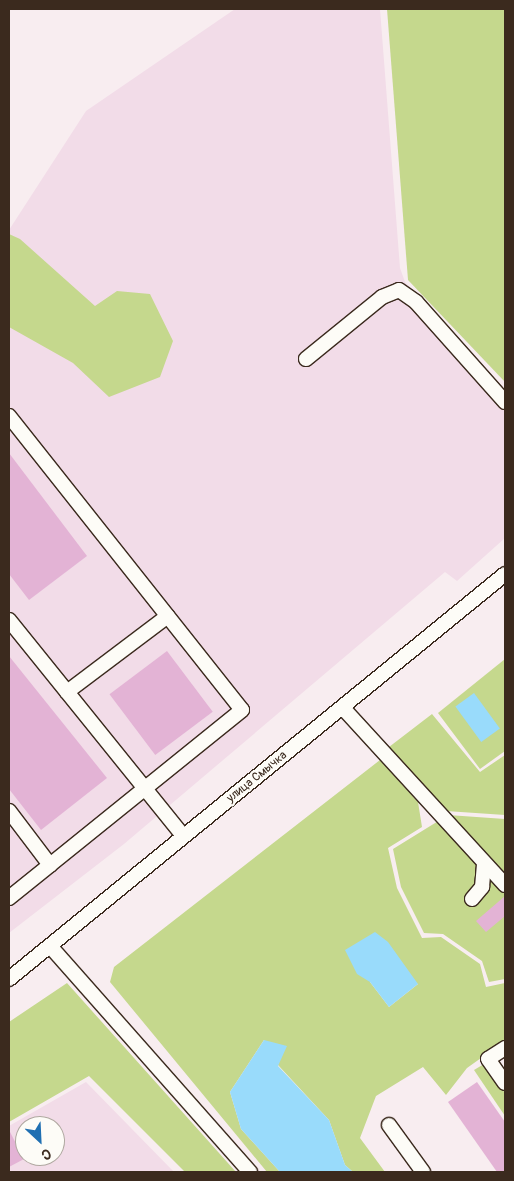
<!DOCTYPE html>
<html>
<head>
<meta charset="utf-8">
<style>
  body { margin:0 }
  #map { position:relative; width:514px; height:1181px; overflow:hidden; background:#f8edf0; font-family:Pangolin,sans-serif }
  div>[style] { position:absolute }
  .built>* { inset:0; background:#f2dce8 }
  .green>* { inset:0; background:#c5d88d }
  .water>* { inset:0; background:#99dbfb; transform-origin:0 0 }
  .building>* { inset:0; background:#e3b3d5; transform-origin:0 0 }
  .roads { filter:drop-shadow(1px 0 #3b2a1e) drop-shadow(-1px 0 #3b2a1e) drop-shadow(0 1px #3b2a1e) drop-shadow(0 -1px #3b2a1e) }
  .minor>* { height:14px; margin:-7px; padding:0 7px; transform-origin:7px; border-radius:7px; background:#fdfcf7 }
  span { translate:-50% -50%; white-space:nowrap; text-align:center; line-height:1.15; -webkit-text-stroke:4.5px #fdfcf7; paint-order:stroke }
  .street-label { font-size:12px; color:#3b2a1e }
  .frame { position:absolute; inset:0; border:10px solid #3b2a1e; pointer-events:none }
  .north { position:absolute; left:15px; top:1116px; width:50px; height:50px; box-sizing:border-box; background:#fdfcf7; border:1px solid #afa8a0; border-radius:50%; rotate:155deg; font-size:14px; font-weight:700; line-height:20px; text-align:center; color:#3b2a1e }
  .north::after { content:''; display:block; margin:auto; width:18px; height:22px; background:#1f6fb2; clip-path:polygon(50% 0,100% 100%,50% 72%,0 100%) }
</style>
</head>
<body>
<div id="map">
  <div class="built">
    <i style="clip-path:polygon(235px 9px,380px 9px,400px 268px,405px 282px,505px 390px,505px 538px,457px 581px,445px 572px,124px 844px,9px 933px,9px 230px,86px 111px)"></i>
    <i style="clip-path:polygon(evenodd,86px 1082px,174px 1172px,9px 1172px,9px 1126px,86px 1082px,25px 1126px,55px 1126px,55px 1156px,25px 1156px,25px 1126px)"></i>
  </div>
  <div class="green">
    <i style="clip-path:polygon(387px 9px,505px 9px,505px 382px,408px 280px)"></i>
    <i style="clip-path:polygon(9px 234px,20px 239px,95px 306px,117px 291px,150px 294px,173px 341px,160px 377px,109px 397px,73px 363px,9px 327px)"></i>
    <i style="clip-path:polygon(505px 659px,505px 751px,480px 769px,438px 713px)"></i>
    <i style="clip-path:polygon(432px 714px,480px 772px,505px 755px,505px 815px,446px 811px,389px 747px)"></i>
    <i style="clip-path:polygon(evenodd,380px 760px,418px 802px,422px 827px,388px 848px,397px 888px,422px 938px,441px 937px,480px 964px,486px 987px,505px 983px,505px 1041px,467px 1068px,446px 1095px,423px 1067px,376px 1096px,360px 1138px,385px 1172px,353px 1172px,345px 1165px,329px 1120px,278px 1065px,264px 1040px,230px 1092px,241px 1129px,280px 1172px,267px 1172px,110px 982px,114px 967px,380px 760px,370px 982px,418px 984px,389px 1007px,370px 982px)"></i>
    <i style="clip-path:polygon(448px 815px,505px 819px,505px 979px,489px 982px,482px 961px,443px 934px,424px 933px,401px 887px,393px 849px)"></i>
    <i style="clip-path:polygon(67px 983px,236px 1172px,185px 1172px,89px 1076px,9px 1122px,9px 1022px)"></i>
    <i style="clip-path:polygon(484px 1064px,505px 1093px,505px 1116px,474px 1070px)"></i>
  </div>
  <div class="water">
    <i style="left:474px;top:693px;width:44px;height:23px;rotate:54deg"></i>
    <i style="clip-path:polygon(375px 932px,388px 942px,418px 984px,389px 1007px,370px 982px,357px 974px,345px 950px)"></i>
    <i style="clip-path:polygon(264px 1040px,287px 1046px,278px 1066px,329px 1120px,345px 1165px,353px 1172px,280px 1172px,241px 1129px,230px 1092px)"></i>
  </div>
  <div class="building">
    <i style="clip-path:polygon(9px 453px,87px 556px,29px 600px,9px 574px)"></i>
    <i style="left:167px;top:651px;width:76px;height:72px;rotate:53deg"></i>
    <i style="clip-path:polygon(9px 656px,107px 778px,41px 830px,9px 789px)"></i>
    <i style="clip-path:polygon(505px 896px,505px 916px,486px 932px,476px 921px)"></i>
    <i style="clip-path:polygon(477px 1082px,505px 1122px,505px 1172px,497px 1172px,448px 1102px)"></i>
    <i style="clip-path:polygon(9px 1130px,24px 1159px,9px 1167px)"></i>
  </div>
  <div class="roads">
    <div class="minor">
      <i style="left:306px;top:359px;width:98px;rotate:-39.2deg"></i>
      <i style="left:382px;top:297px;width:18px;rotate:-22deg"></i>
      <i style="left:399px;top:290px;width:21px;rotate:35deg"></i>
      <i style="left:416px;top:302px;width:134px;rotate:48.3deg"></i>
      <i style="left:9px;top:416px;width:375px;rotate:51.6deg"></i>
      <i style="left:242px;top:710px;width:247px;rotate:141.1deg"></i>
      <i style="left:50px;top:865px;width:68px;rotate:-127.2deg"></i>
      <i style="left:9px;top:620px;width:277px;rotate:51.1deg"></i>
      <i style="left:67px;top:692px;width:126px;rotate:-37deg"></i>
      <i style="left:343px;top:708px;width:240px;rotate:47.5deg"></i>
      <i style="left:9px;top:898px;width:53px;rotate:-38.8deg"></i>
      <i style="left:472px;top:899px;width:16px;rotate:-50deg"></i>
      <i style="left:482px;top:887px;width:24px;rotate:-85deg"></i>
      <i style="left:50px;top:946px;width:302px;rotate:48.5deg"></i>
      <i style="left:9px;top:979px;width:640px;rotate:-39.23deg"></i>
      <i style="left:505px;top:1048px;width:20px;rotate:147deg"></i>
      <i style="left:488px;top:1059px;width:29px;rotate:55deg"></i>
      <i style="left:389px;top:1125px;width:58px;rotate:54.1deg"></i>
    </div>
  </div>
  <div class="street-label">
    <span style="left:257px;top:777px;rotate:-39deg">улица Смычка</span>
  </div>
  <div class="frame"></div>
  <div class="north">С</div>
</div>
</body>
</html>
